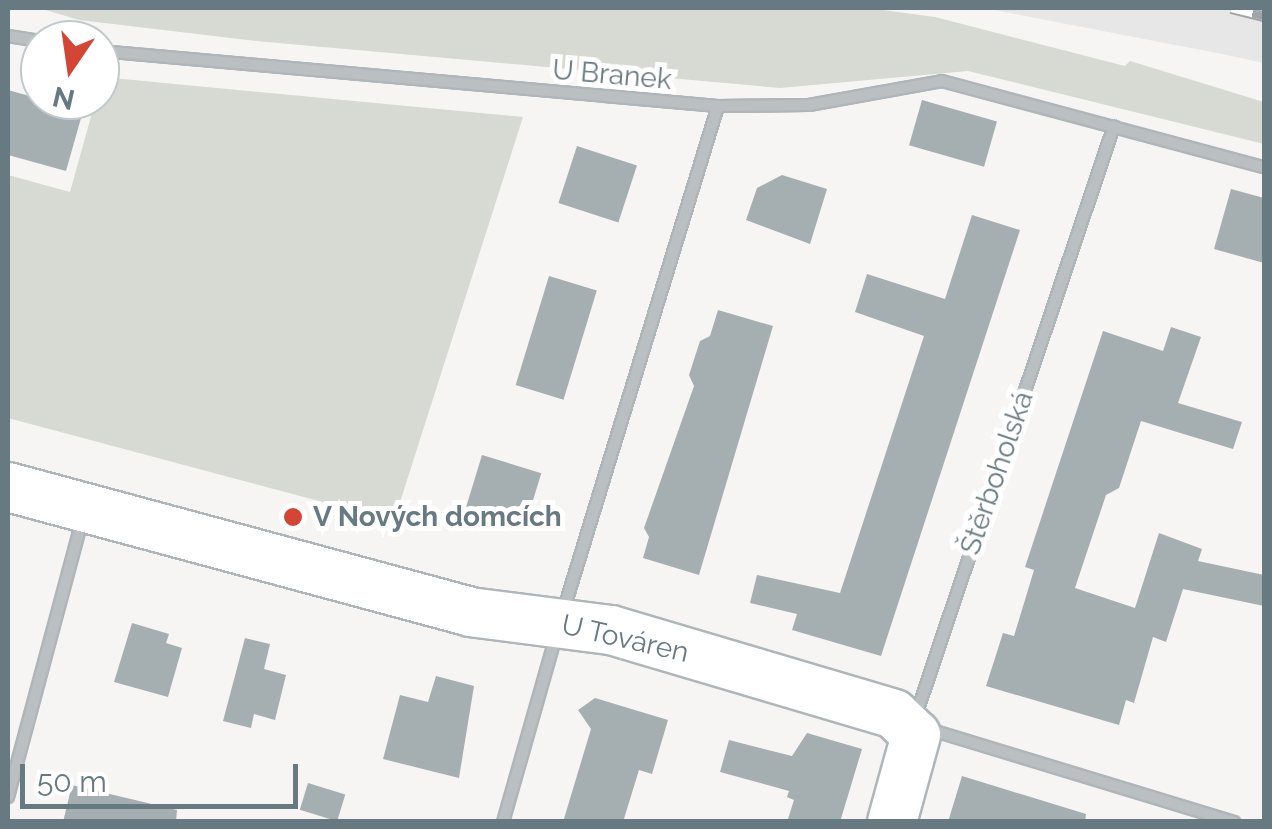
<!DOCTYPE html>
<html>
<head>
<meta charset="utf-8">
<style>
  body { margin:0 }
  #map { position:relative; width:1272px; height:829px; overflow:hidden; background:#f6f5f3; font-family:Raleway,sans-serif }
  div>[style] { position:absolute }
  .built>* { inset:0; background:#e6e7e6 }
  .green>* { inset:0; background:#d6dad2 }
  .building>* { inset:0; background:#a5aeb1; transform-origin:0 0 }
  .roads { filter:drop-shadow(2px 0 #afb6b9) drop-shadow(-2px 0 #afb6b9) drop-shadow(0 2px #afb6b9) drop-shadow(0 -2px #afb6b9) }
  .street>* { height:10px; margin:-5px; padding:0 5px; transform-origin:5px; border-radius:5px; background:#bac0c2 }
  .secondary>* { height:48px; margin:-24px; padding:0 24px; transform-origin:24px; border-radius:24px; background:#fff }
  .rail>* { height:11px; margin-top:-5.5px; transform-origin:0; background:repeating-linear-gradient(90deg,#fff 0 22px,#9da5a8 0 44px); box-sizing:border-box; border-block:2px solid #9da5a8 }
  .dots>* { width:28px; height:28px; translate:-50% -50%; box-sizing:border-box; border:5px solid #fff; border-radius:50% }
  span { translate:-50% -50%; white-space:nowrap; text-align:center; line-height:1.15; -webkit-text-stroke:10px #fff; paint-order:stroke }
  .street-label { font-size:28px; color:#677981 }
  .poi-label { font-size:28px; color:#677981; font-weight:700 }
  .left { translate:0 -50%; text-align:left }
  .frame { position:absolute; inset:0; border:10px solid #677981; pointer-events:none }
  .north { position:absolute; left:20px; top:20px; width:100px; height:100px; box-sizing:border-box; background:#fff; border:2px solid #c2c9cd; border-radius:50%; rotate:193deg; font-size:28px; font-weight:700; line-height:40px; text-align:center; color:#677981 }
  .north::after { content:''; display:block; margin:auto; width:35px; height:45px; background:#d34535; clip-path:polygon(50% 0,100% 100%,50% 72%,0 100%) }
  .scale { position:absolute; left:20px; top:764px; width:278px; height:45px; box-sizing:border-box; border:5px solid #677981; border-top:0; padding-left:12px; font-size:30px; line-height:35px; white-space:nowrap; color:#677981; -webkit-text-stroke:8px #fff; paint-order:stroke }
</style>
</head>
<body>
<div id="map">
  <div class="built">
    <i style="clip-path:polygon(984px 8px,1264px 8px,1264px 63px,1222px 54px)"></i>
  </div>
  <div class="green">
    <i style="clip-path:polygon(39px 8px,868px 8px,935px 17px,1125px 66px,1130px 61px,1264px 102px,1264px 144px,968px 71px,780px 88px,256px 41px,79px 20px)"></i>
    <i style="clip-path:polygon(102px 77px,523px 117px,394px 521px,8px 418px,8px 175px,70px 192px)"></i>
  </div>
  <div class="building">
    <i style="clip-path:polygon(8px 90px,83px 111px,66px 171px,8px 155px)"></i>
    <i style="left:922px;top:100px;width:78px;height:47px;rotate:16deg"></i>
    <i style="left:577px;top:146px;width:63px;height:60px;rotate:18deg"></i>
    <i style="clip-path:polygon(782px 175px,827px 189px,810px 244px,746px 220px,757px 188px)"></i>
    <i style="clip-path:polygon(1231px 189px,1264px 198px,1264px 263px,1214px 249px)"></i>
    <i style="clip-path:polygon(972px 215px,1020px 230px,881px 656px,792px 630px,797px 614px,750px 603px,757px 575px,840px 593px,924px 336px,855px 312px,867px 274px,945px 299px)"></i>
    <i style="left:549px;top:276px;width:50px;height:114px;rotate:17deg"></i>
    <i style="clip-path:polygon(718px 310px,773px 326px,699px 575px,643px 558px,649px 537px,644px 528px,694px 386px,689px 375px,700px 341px,710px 336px)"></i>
    <i style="clip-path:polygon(1171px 327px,1201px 337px,1178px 403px,1242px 422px,1233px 449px,1141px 421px,1119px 488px,1106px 495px,1075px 588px,1135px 608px,1159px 533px,1202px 549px,1198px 561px,1264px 575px,1264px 606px,1183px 589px,1166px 642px,1153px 637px,1134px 703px,1126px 700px,1119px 725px,986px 686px,1003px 633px,1014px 636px,1034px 570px,1025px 567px,1103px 331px,1163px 351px)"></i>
    <i style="left:482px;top:455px;width:62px;height:57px;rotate:17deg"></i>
    <i style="clip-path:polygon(132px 623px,169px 634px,166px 643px,182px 648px,168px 697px,114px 682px)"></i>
    <i style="clip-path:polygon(245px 638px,270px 644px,264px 669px,286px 675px,275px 720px,254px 714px,251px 728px,223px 721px)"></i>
    <i style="clip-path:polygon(436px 676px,474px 686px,459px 778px,383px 759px,400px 695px,428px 702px)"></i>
    <i style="clip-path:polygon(595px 698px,668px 720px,652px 774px,639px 770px,623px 822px,563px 822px,591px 729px,578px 710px)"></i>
    <i style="clip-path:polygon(807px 733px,862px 749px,840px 822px,787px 822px,794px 800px,787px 797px,789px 791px,720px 772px,729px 740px,792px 756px)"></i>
    <i style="clip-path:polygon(962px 776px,1086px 814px,1085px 822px,948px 822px)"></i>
    <i style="left:308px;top:783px;width:39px;height:28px;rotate:17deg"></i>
    <i style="clip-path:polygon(72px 785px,177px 810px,176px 822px,63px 822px)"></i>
  </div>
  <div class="roads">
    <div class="street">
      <i style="left:8px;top:36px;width:32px;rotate:9deg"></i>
      <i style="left:100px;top:51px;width:620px;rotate:5.09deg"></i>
      <i style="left:718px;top:106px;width:91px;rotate:-0.6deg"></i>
      <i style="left:809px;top:105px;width:135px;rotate:-10.2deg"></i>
      <i style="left:942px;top:81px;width:333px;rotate:15deg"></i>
      <i style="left:563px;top:612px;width:529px;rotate:-72.97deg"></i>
      <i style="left:916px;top:715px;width:621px;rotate:-71.42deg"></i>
      <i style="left:928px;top:729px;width:320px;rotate:16.9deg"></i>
      <i style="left:8px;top:797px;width:289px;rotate:-75deg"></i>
      <i style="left:503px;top:822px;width:197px;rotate:-74.1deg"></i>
    </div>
    <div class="secondary">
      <i style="left:8px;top:487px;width:479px;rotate:15.1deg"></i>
      <i style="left:470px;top:612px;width:142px;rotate:7.3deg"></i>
      <i style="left:611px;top:630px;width:295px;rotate:16.5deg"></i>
      <i style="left:894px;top:714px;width:30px;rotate:44deg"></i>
      <i style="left:916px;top:735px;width:90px;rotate:105.4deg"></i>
    </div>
  </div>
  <div class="rail">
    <i style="left:1231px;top:8px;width:34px;rotate:14deg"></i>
  </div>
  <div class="dots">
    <i style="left:293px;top:517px;background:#d34535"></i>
  </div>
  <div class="street-label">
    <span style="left:612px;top:75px;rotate:5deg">U Branek</span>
    <span style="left:997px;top:473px;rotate:-71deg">Štěrboholská</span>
    <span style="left:625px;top:639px;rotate:13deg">U Továren</span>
  </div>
  <div class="poi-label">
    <span class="left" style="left:313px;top:517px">V Nových domcích</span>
  </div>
  <div class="frame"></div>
  <div class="north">N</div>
  <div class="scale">50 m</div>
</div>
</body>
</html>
